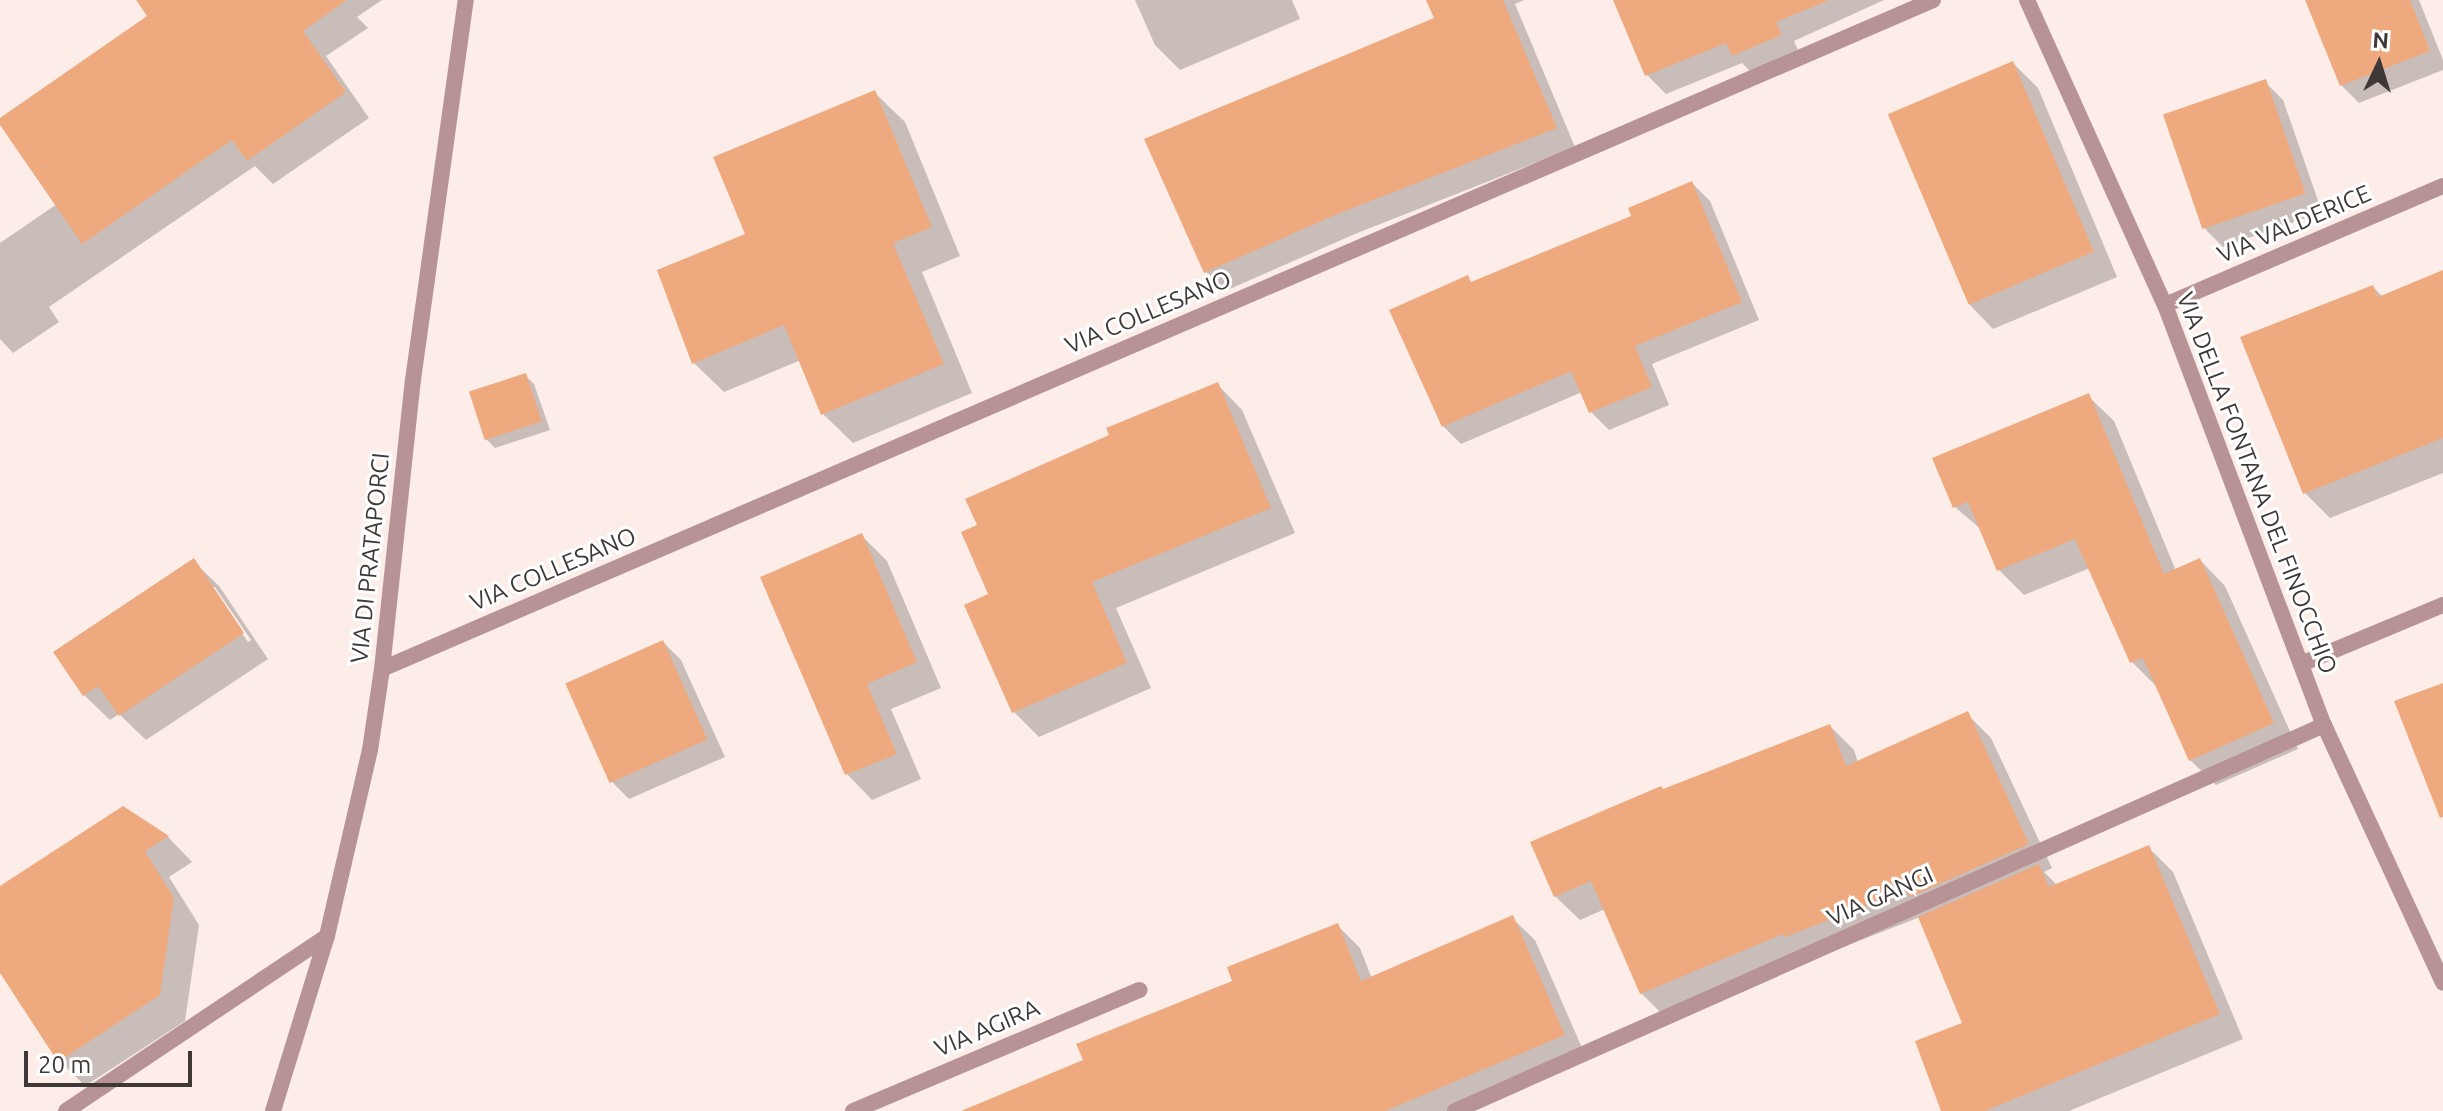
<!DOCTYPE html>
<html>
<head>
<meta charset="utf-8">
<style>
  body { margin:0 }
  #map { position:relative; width:2443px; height:1111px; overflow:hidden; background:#fcede9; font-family:Ubuntu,sans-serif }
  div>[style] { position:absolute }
  .shadow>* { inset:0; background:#0003 }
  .building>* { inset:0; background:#eeaa7e; transform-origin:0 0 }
  .minor>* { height:16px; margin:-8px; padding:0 8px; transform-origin:8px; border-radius:8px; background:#b89395 }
  .tertiary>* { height:16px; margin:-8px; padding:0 8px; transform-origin:8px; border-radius:8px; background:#b89395 }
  span { translate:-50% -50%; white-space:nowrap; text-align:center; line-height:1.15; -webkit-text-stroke:6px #fff; paint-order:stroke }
  .street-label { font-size:24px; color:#3e3837 }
  .north { position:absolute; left:2339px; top:24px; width:80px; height:80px; -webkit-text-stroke:6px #fff; paint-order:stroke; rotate:4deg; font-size:22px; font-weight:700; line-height:32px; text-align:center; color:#3e3837 }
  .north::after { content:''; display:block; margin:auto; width:28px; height:36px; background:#3e3837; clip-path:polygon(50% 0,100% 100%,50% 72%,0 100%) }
  .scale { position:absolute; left:24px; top:1051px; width:168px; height:36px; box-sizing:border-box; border:4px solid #3e3837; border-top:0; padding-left:10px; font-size:24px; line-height:28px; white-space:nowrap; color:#3e3837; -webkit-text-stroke:6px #fff; paint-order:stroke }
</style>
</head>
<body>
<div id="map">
  <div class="shadow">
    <i style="clip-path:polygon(138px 0,382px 0,357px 17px,368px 28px,326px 56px,369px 118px,273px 184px,255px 166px,49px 307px,59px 322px,13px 353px,0 339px,0 243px,57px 204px,0 121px,150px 17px)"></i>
    <i style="clip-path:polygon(1135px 0,1292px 0,1300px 19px,1180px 70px,1155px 45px)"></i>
    <i style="clip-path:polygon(1428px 0,1524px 0,1515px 4px,1575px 147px,1355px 234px,1225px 291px,1206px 272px,1437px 20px)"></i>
    <i style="clip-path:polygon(1615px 0,1884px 0,1794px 41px,1800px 55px,1753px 74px,1742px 63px,1666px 94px,1647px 75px)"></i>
    <i style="clip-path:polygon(2307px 0,2419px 0,2443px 60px,2443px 70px,2359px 103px,2341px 85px)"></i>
    <i style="clip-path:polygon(2013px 63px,2038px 88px,2117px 277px,1993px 329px,1968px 303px)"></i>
    <i style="clip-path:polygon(2265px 82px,2283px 100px,2322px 212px,2223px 247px,2205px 229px)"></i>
    <i style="clip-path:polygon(875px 93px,905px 122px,960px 256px,922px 272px,972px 393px,853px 443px,823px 414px,801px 360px,724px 392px,694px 363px,748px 235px)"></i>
    <i style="clip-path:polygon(1692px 183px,1710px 201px,1759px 320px,1652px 364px,1669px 405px,1609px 430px,1591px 412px,1582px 392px,1461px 444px,1443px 426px,1467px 278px,1473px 284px,1634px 217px)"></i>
    <i style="clip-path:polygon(2443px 272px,2443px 473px,2330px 518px,2305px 493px,2373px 287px,2383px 297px)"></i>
    <i style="clip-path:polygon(525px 375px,534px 384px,550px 430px,495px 448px,486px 439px)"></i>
    <i style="clip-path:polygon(1217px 384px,1242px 410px,1295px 533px,1116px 608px,1151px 688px,1039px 737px,1013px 711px,979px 526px,1112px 436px)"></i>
    <i style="clip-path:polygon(2088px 396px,2114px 421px,2176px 571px,2200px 560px,2225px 586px,2298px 749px,2216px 785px,2190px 760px,2157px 687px,2132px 662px,2090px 568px,2024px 595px,1999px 570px,1983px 531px,1955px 507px)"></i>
    <i style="clip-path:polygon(862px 536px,887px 561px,941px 688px,891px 709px,921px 779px,872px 800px,847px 774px)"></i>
    <i style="clip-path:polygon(evenodd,193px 561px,219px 586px,268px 659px,146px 740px,119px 714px,110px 720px,84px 695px,193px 561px,210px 587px,215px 587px,251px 640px,248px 642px,210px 587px)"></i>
    <i style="clip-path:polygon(663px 642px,681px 660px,725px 757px,629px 799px,611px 781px,567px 685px)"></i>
    <i style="clip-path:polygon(1967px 714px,1991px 738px,2052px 868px,2044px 872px,2058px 886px,2149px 848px,2173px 872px,2243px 1039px,2069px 1111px,1943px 1111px,1965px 1024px,1920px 917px,1665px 1017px,1641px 993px,1605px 909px,1580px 920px,1555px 896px,1664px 791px,1830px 726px,1854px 750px,1858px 763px)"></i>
    <i style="clip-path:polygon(123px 809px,168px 837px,192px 862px,169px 877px,199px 925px,185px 1021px,85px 1086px,60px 1061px,0 969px,0 889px)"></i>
    <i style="clip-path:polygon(1512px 918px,1535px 940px,1586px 1057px,1457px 1111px,964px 1111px,1085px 1061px,1337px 925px,1360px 948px,1372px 979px)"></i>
  </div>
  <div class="building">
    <i style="clip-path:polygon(136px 0,347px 0,303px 31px,346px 92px,247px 161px,232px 140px,82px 244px,0 125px,0 118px,147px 16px)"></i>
    <i style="clip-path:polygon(1426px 0,1503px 0,1557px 128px,1335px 215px,1204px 273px,1144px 139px,1434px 18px)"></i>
    <i style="clip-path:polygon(1613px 0,1827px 0,1827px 1px,1776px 22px,1782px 35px,1732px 56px,1726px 43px,1645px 76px)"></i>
    <i style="clip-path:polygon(2305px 0,2410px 0,2430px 51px,2340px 86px)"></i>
    <i style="left:2013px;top:61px;width:207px;height:136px;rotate:67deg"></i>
    <i style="left:2266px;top:79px;width:121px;height:109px;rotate:71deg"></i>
    <i style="clip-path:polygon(875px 90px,932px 227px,893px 243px,944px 364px,821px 415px,784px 325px,692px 364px,657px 270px,745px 234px,713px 157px)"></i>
    <i style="clip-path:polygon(1692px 181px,1742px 302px,1635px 346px,1652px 387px,1589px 413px,1571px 371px,1442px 427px,1389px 310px,1468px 275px,1471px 282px,1631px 216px,1628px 208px)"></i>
    <i style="clip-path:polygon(2443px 270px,2443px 438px,2303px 494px,2240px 337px,2373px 285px,2378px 297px)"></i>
    <i style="left:526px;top:373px;width:51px;height:60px;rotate:72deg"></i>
    <i style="clip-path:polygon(1218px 382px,1271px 508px,1092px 582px,1127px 663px,1012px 713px,964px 605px,988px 594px,961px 532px,977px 525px,965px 499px,1109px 435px,1106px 428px)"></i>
    <i style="clip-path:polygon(2089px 393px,2164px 574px,2200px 558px,2274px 723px,2189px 761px,2143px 658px,2130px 663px,2075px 539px,1997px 571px,1968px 502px,1953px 508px,1932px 458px)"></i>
    <i style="clip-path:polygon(862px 533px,917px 662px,867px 684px,897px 754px,845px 775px,760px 577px)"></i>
    <i style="clip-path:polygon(194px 558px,244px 633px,119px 716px,98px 686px,83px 696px,53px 652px)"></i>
    <i style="left:663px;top:640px;width:109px;height:107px;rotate:66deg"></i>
    <i style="clip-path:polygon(2443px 683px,2443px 817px,2440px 818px,2394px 701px)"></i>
    <i style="clip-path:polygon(1968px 711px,2029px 844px,1910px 897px,1906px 890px,1785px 937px,1783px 934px,1640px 994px,1591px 881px,1554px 897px,1530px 842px,1661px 786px,1663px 789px,1830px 724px,1846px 766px)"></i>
    <i style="clip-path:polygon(123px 806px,169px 836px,145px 851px,174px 898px,160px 995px,58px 1062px,0 973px,0 886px)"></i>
    <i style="clip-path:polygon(2149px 845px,2220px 1014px,1985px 1111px,1941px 1111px,1915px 1041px,1962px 1023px,1918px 917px,2039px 864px,2049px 887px)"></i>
    <i style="clip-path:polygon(1513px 915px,1565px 1035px,1385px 1111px,961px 1111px,1083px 1060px,1076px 1044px,1232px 981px,1227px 967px,1338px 923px,1361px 981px)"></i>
  </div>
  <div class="minor">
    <i style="left:2027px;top:0;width:335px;rotate:65.7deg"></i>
    <i style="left:2165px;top:305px;width:449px;rotate:69.3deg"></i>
    <i style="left:2324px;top:725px;width:284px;rotate:65.2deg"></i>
    <i style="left:2165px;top:305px;width:302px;rotate:-23.2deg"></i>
    <i style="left:2301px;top:664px;width:154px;rotate:-22.6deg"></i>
    <i style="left:382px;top:669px;width:1689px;rotate:-23.33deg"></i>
    <i style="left:66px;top:1111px;width:314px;rotate:-33.8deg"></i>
    <i style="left:853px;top:1111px;width:311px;rotate:-22.9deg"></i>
    <i style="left:1455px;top:1111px;width:951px;rotate:-23.95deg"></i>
  </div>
  <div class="tertiary">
    <i style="left:273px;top:1111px;width:183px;rotate:-72.9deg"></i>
    <i style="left:327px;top:936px;width:191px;rotate:-77deg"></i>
    <i style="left:370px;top:750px;width:82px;rotate:-81.6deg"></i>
    <i style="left:382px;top:669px;width:291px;rotate:-83.9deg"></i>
    <i style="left:413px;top:380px;width:384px;rotate:-82.1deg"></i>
  </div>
  <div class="street-label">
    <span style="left:2294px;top:224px;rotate:-23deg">VIA VALDERICE</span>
    <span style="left:1148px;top:312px;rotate:-23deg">VIA COLLESANO</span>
    <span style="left:2257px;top:483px;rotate:69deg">VIA DELLA FONTANA DEL FINOCCHIO</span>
    <span style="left:370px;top:558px;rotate:-84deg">VIA DI PRATAPORCI</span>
    <span style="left:553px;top:569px;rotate:-23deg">VIA COLLESANO</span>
    <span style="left:1880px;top:896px;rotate:-24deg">VIA GANGI</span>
    <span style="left:987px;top:1028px;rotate:-23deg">VIA AGIRA</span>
  </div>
  <div class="north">N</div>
  <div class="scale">20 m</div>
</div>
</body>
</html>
